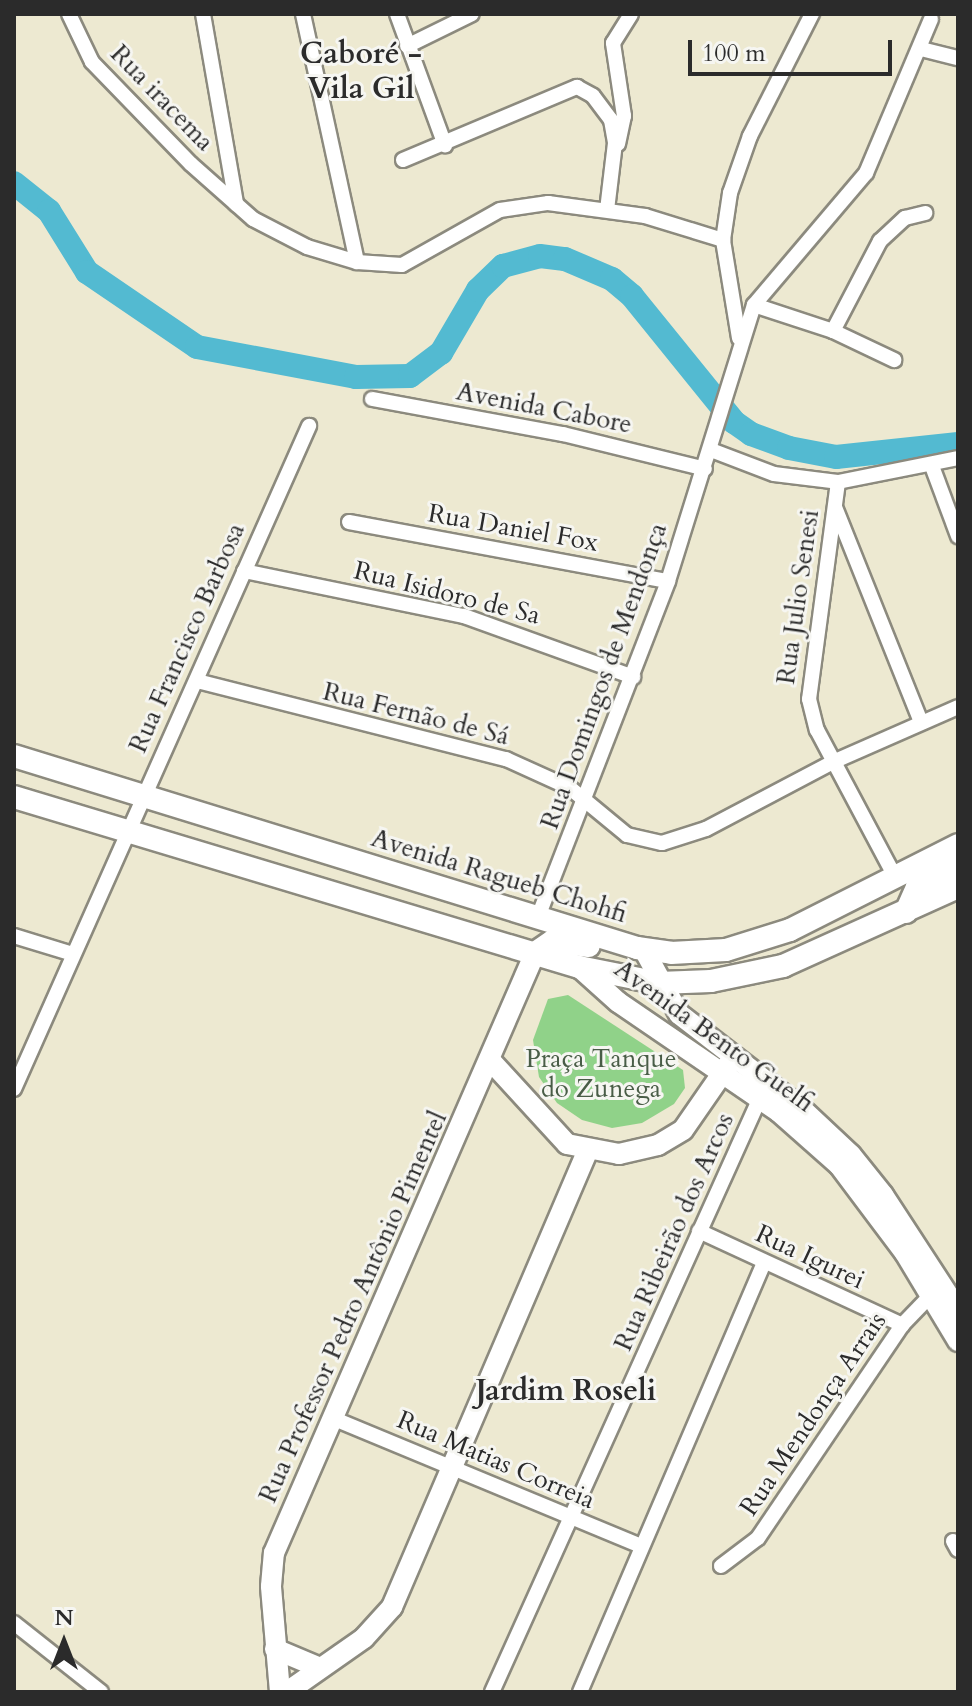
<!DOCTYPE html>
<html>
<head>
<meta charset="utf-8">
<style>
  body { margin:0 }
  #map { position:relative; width:972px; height:1706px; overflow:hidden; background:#ede9d1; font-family:Cardo,serif }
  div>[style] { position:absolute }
  .green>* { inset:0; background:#90d289 }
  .river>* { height:24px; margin:-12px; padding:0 12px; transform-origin:12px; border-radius:12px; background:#53bad1 }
  .roads { filter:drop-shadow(2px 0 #8c8a7e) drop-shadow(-2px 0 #8c8a7e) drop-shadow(0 2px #8c8a7e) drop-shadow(0 -2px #8c8a7e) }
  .street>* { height:14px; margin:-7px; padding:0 7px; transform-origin:7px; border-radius:7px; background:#fff }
  .secondary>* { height:20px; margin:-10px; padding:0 10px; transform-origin:10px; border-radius:10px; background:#fff }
  .primary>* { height:22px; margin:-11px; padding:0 11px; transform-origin:11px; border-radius:11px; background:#fff }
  span { translate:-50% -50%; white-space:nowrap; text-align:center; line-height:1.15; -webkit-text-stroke:6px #f6f6f2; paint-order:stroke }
  .street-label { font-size:26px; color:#2b2b2b }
  .park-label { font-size:26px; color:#495d47 }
  .quarter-label { font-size:30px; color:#2b2b2b; font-weight:700 }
  .frame { position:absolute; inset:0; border:16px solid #2b2b2b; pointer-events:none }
  .north { position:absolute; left:24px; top:1602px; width:80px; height:80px; -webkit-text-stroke:6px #f6f6f2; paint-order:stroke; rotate:0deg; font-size:22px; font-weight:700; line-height:32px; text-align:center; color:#2b2b2b }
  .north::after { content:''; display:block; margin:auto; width:28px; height:36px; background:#2b2b2b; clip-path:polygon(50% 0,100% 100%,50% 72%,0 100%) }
  .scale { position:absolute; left:688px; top:40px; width:204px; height:36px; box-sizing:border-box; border:4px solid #2b2b2b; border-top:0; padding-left:10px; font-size:24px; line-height:28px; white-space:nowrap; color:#2b2b2b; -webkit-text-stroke:6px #f6f6f2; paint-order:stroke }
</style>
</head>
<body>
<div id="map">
  <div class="green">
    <i style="clip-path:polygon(568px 995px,683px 1070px,685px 1088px,674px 1104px,642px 1123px,612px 1128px,582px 1120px,557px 1103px,539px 1077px,533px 1040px,548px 999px)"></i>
  </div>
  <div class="river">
    <i style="left:14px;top:183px;width:45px;rotate:38.7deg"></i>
    <i style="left:49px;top:211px;width:72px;rotate:58.1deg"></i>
    <i style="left:87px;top:272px;width:133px;rotate:34.3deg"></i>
    <i style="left:197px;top:347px;width:162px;rotate:10.7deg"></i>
    <i style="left:356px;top:377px;width:54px;rotate:-1.1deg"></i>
    <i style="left:410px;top:376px;width:39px;rotate:-37deg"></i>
    <i style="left:441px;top:353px;width:73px;rotate:-59.6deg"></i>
    <i style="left:478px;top:290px;width:35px;rotate:-44deg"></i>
    <i style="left:503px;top:266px;width:38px;rotate:-15deg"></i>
    <i style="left:540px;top:256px;width:25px;rotate:7deg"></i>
    <i style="left:565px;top:259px;width:51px;rotate:23.1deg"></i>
    <i style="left:612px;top:279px;width:26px;rotate:40deg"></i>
    <i style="left:632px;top:296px;width:162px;rotate:51deg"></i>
    <i style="left:734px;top:422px;width:21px;rotate:35deg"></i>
    <i style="left:751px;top:434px;width:40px;rotate:20.2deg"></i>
    <i style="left:789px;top:448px;width:48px;rotate:10.8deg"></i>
    <i style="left:836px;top:457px;width:123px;rotate:-6.1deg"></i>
  </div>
  <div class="roads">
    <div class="street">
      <i style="left:69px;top:14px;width:53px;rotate:64.4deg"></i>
      <i style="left:92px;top:62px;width:142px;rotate:45.9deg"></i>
      <i style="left:191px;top:164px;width:83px;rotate:41.6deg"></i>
      <i style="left:253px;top:219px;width:61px;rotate:27.4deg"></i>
      <i style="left:307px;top:247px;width:52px;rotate:16.7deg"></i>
      <i style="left:357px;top:262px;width:45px;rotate:3.8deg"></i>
      <i style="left:402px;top:265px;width:112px;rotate:-29.3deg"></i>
      <i style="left:500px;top:210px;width:49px;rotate:-8.3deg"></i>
      <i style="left:548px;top:203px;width:98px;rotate:7.6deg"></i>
      <i style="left:645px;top:216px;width:82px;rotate:17.1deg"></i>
      <i style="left:203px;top:14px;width:193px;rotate:80.1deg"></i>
      <i style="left:303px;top:14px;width:254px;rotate:77.7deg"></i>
      <i style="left:397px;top:14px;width:140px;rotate:69.9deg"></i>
      <i style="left:407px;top:46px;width:72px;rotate:-26.2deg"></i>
      <i style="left:921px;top:49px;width:38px;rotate:14deg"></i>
      <i style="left:618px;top:144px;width:29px;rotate:-78deg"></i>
      <i style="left:624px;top:116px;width:74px;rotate:-98.6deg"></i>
      <i style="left:613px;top:43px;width:34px;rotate:-58deg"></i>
      <i style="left:403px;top:160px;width:189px;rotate:-22.8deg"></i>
      <i style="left:577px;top:87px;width:18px;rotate:29deg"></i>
      <i style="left:593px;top:96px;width:30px;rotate:53deg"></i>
      <i style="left:611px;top:120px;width:23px;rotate:80deg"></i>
      <i style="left:615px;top:143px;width:67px;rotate:96.8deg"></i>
      <i style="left:754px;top:305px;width:83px;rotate:18.2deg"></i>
      <i style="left:833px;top:331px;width:68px;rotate:25.4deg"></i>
      <i style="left:833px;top:331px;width:102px;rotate:-62.4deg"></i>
      <i style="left:880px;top:241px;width:34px;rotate:-43deg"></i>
      <i style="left:905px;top:218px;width:21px;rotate:-14deg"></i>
      <i style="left:739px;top:338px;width:99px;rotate:-99.3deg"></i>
      <i style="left:723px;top:240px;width:48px;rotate:-81.5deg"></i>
      <i style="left:730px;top:193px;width:60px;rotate:-70.7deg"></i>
      <i style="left:750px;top:136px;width:137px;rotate:-63.1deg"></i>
      <i style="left:372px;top:399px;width:194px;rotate:10.4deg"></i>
      <i style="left:563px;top:434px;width:146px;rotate:13.8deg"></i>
      <i style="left:711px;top:450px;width:67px;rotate:20.9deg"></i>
      <i style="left:774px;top:474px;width:64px;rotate:7.1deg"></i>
      <i style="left:838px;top:482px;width:122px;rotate:-11.3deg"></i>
      <i style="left:932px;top:466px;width:75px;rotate:69.6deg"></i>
      <i style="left:838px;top:482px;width:219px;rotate:97.6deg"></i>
      <i style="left:809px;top:699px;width:32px;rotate:76deg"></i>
      <i style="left:817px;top:730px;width:164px;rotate:62deg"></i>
      <i style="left:835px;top:507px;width:232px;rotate:68.2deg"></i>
      <i style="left:349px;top:522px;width:324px;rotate:10.5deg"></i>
      <i style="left:244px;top:571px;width:225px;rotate:11.6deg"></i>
      <i style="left:464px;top:616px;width:180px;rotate:19.8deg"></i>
      <i style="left:197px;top:681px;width:319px;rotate:14.2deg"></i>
      <i style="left:506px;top:759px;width:70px;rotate:24.4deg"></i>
      <i style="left:570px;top:788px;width:74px;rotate:39.5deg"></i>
      <i style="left:627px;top:835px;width:36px;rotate:13deg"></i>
      <i style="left:662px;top:843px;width:46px;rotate:-17.7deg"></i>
      <i style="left:706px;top:829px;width:146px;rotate:-27.8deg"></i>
      <i style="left:835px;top:761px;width:134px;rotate:-23.7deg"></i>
      <i style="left:538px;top:917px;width:360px;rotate:-68.8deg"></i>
      <i style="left:668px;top:581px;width:289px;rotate:-72.7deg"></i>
      <i style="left:754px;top:305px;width:173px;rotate:-49.7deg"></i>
      <i style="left:866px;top:173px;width:167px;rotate:-67.1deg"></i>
      <i style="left:14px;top:936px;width:62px;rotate:17deg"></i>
      <i style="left:14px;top:1089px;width:726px;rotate:-66.01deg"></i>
      <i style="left:699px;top:1231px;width:224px;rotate:24.8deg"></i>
      <i style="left:332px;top:1418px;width:334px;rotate:22.5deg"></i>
      <i style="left:953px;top:1541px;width:10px;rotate:61deg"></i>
      <i style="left:721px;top:1566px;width:46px;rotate:-37.1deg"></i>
      <i style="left:758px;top:1538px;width:257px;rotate:-55.9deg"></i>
      <i style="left:902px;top:1325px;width:47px;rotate:-45.9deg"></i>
      <i style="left:14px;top:1623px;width:111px;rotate:38.4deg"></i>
      <i style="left:492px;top:1692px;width:652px;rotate:-65.72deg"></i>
      <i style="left:580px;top:1692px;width:467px;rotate:-66.8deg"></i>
    </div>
    <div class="secondary">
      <i style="left:644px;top:950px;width:73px;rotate:61.3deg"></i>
      <i style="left:679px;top:1014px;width:155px;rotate:37.7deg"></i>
      <i style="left:802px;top:1109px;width:67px;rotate:43.2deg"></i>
      <i style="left:851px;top:1155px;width:51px;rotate:51.3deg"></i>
      <i style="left:883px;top:1195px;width:137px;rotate:56.9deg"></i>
      <i style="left:579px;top:967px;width:52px;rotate:41.9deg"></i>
      <i style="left:618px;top:1002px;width:195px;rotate:34.3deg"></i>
      <i style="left:779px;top:1112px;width:80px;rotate:41.5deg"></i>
      <i style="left:839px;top:1165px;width:110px;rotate:53.1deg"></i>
      <i style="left:905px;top:1253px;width:103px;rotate:58.9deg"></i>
      <i style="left:490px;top:1060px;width:114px;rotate:47.5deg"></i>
      <i style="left:567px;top:1144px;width:53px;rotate:10.9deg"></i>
      <i style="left:619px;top:1154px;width:40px;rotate:-13deg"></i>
      <i style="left:658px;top:1145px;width:29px;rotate:-31deg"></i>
      <i style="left:683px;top:1130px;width:83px;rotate:-55.3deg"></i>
      <i style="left:275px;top:1649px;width:49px;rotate:22.9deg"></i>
      <i style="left:280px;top:1692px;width:106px;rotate:-94.9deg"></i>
      <i style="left:271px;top:1586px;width:33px;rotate:-85deg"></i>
      <i style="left:274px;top:1553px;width:654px;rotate:-66.49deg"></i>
      <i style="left:287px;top:1692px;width:94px;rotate:-35deg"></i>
      <i style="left:364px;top:1638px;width:42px;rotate:-47.9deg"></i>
      <i style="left:392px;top:1607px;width:495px;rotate:-66.8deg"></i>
    </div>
    <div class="primary">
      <i style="left:14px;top:756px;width:652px;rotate:17.13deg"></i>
      <i style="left:637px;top:948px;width:34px;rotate:8deg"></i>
      <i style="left:671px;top:953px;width:55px;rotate:-3.1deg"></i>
      <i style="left:726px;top:950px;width:67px;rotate:-17.4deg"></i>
      <i style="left:790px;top:930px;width:188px;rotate:-26.8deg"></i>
      <i style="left:14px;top:797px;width:590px;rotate:16.75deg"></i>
      <i style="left:579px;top:967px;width:82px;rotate:11.3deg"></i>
      <i style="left:659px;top:983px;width:52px;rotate:-2.2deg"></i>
      <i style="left:711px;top:981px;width:74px;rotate:-11.8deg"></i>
      <i style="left:783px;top:966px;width:192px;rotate:-24.3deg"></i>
      <i style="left:906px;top:912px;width:27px;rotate:-66deg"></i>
      <i style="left:917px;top:887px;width:46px;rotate:-27.1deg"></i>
      <i style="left:535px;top:953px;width:22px;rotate:-34deg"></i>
      <i style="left:553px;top:941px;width:36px;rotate:8deg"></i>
    </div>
  </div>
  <div class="street-label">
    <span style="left:162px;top:98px;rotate:46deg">Rua iracema</span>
    <span style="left:544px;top:408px;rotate:11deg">Avenida Cabore</span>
    <span style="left:513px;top:528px;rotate:10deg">Rua Daniel Fox</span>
    <span style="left:447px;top:593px;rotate:14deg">Rua Isidoro de Sa</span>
    <span style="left:798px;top:597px;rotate:-82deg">Rua Julio Senesi</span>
    <span style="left:187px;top:638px;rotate:-66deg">Rua Francisco Barbosa</span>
    <span style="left:604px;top:676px;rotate:-70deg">Rua Domingos de Mendonça</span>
    <span style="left:416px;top:714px;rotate:14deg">Rua Fernão de Sá</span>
    <span style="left:499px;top:876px;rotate:17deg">Avenida Ragueb Chohfi</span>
    <span style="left:714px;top:1036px;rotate:36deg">Avenida Bento Guelfi</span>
    <span style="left:674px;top:1232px;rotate:-66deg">Rua Ribeirão dos Arcos</span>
    <span style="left:810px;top:1257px;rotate:25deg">Rua Igurei</span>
    <span style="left:353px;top:1307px;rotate:-66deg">Rua Professor Pedro Antônio Pimentel</span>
    <span style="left:813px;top:1414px;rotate:-56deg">Rua Mendonça Arrais</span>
    <span style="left:496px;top:1460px;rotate:23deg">Rua Matias Correia</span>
  </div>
  <div class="park-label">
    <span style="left:601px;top:1074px">Praça Tanque<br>do Zunega</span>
  </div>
  <div class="quarter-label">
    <span style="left:361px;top:71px">Caboré -<br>Vila Gil</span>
    <span style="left:566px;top:1391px">Jardim Roseli</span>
  </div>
  <div class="frame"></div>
  <div class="north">N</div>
  <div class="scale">100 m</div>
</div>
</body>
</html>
